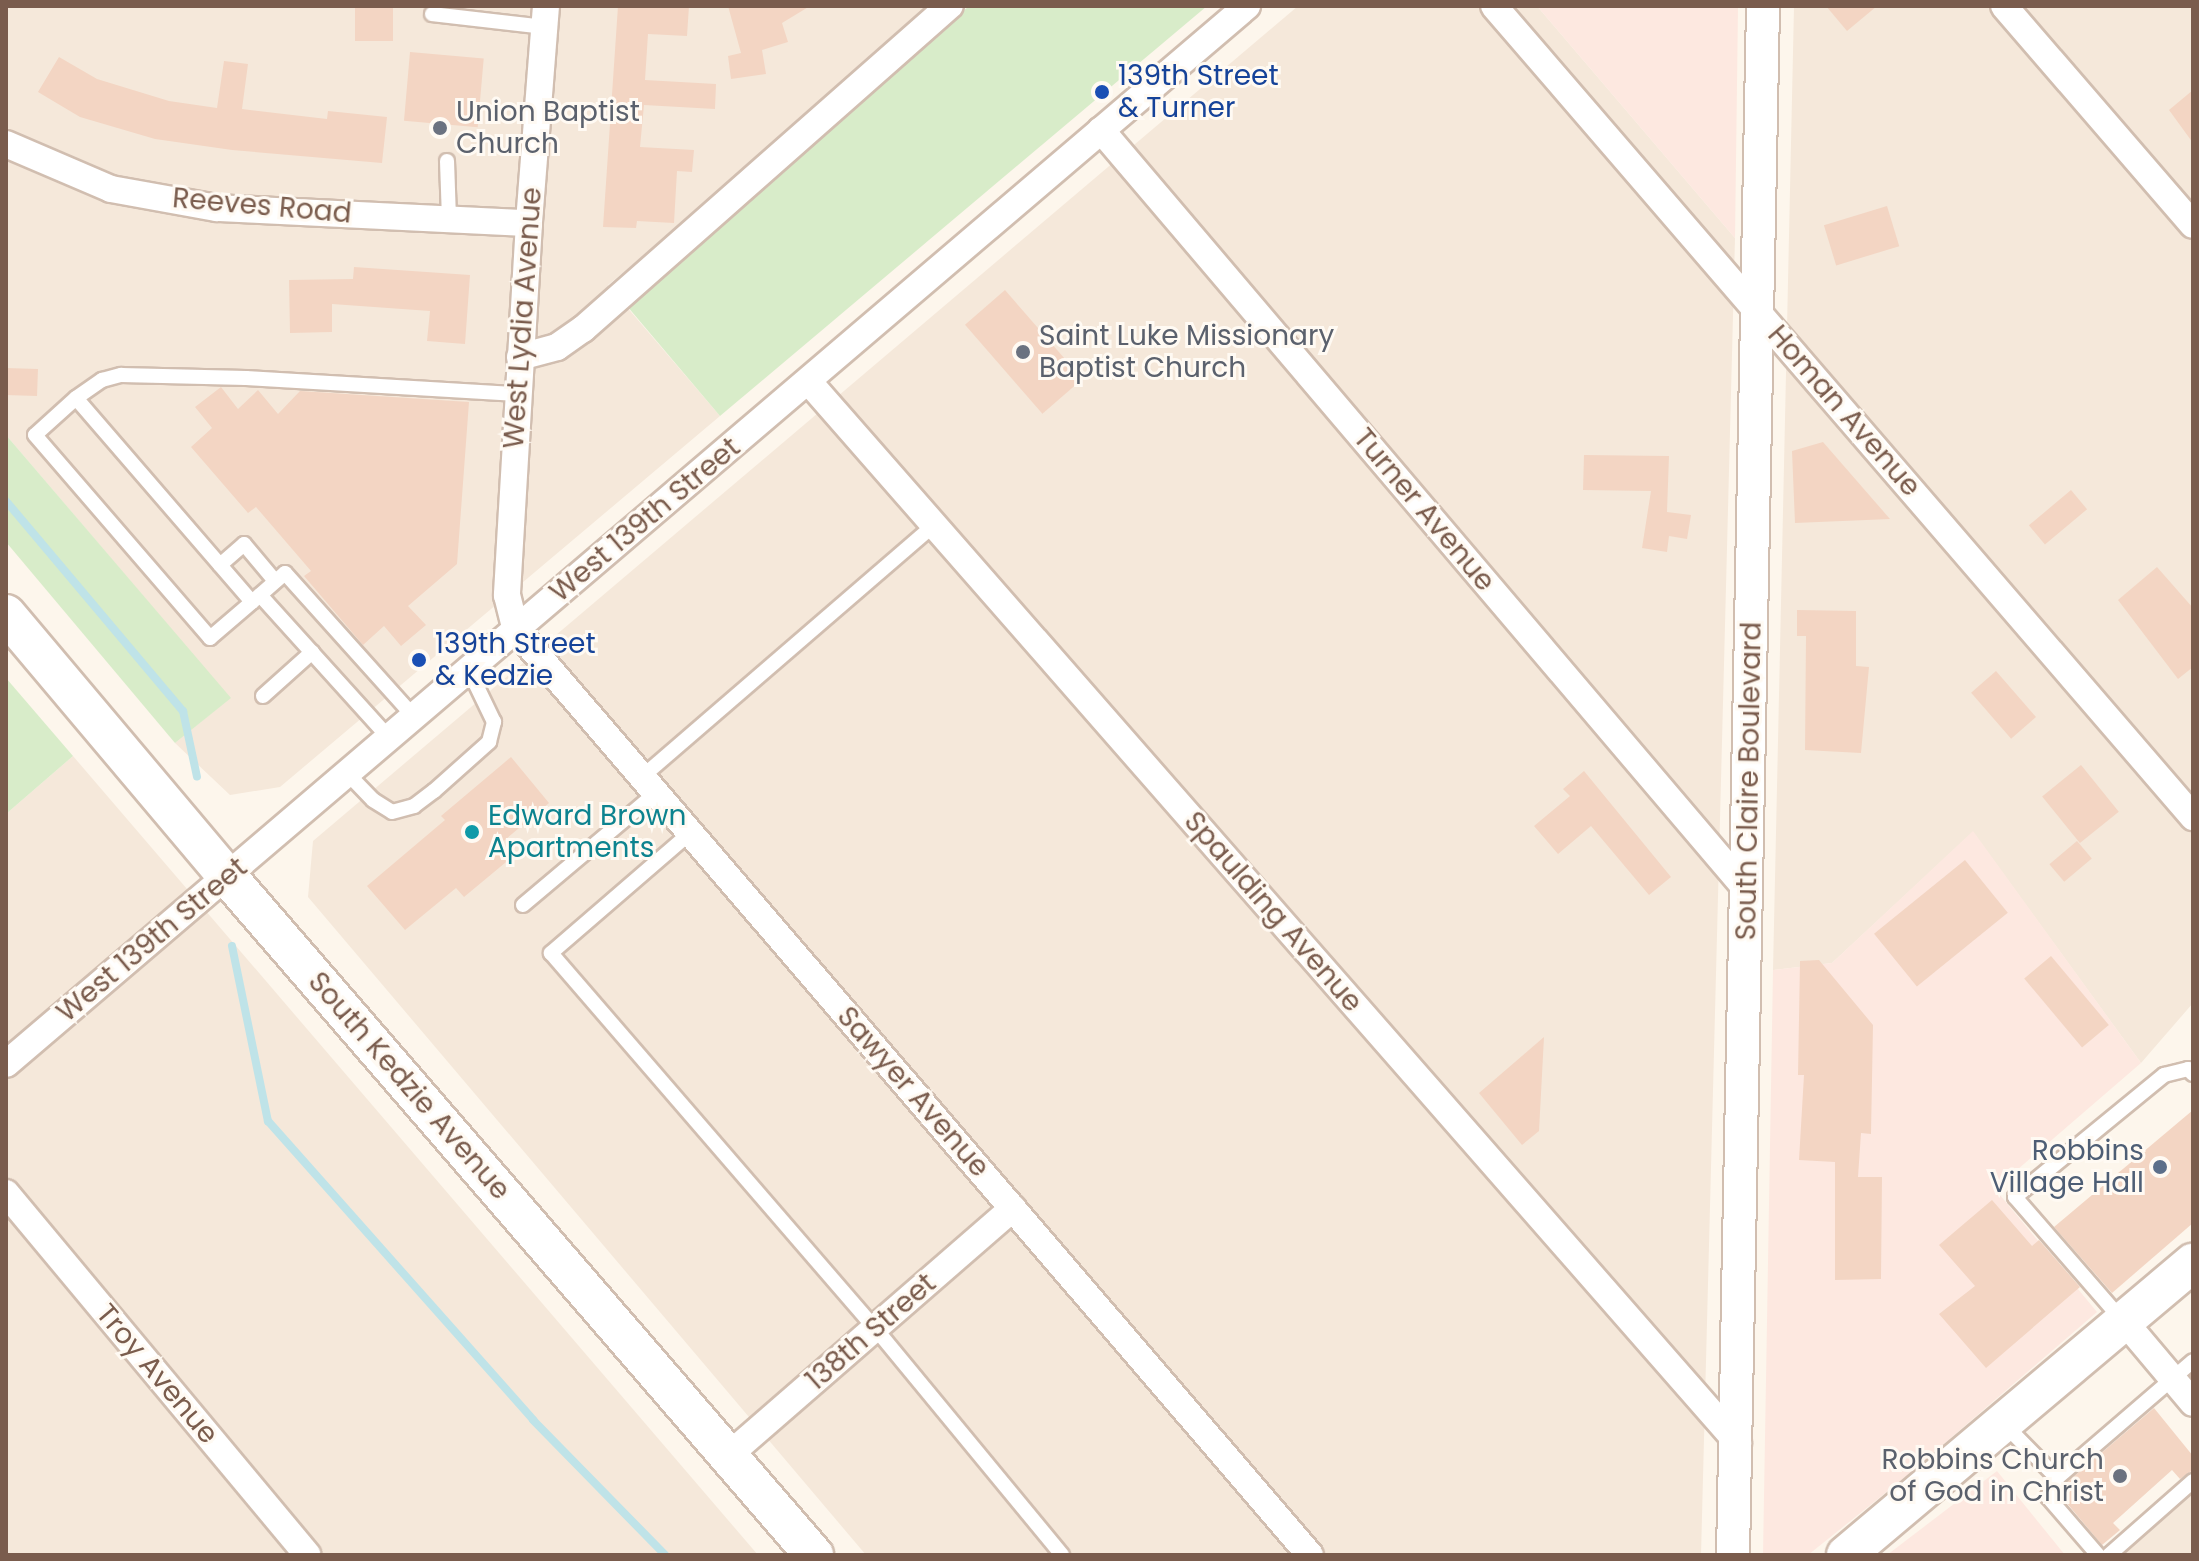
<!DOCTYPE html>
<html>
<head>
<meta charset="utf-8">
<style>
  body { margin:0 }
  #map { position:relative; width:2199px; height:1561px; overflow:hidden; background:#fdf6ec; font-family:Poppins,sans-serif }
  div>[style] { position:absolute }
  .residential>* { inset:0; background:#f5e8da }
  .commercial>* { inset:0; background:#fde8e0 }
  .green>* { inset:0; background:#d8ecc9 }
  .stream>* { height:8px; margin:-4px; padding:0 4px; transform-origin:4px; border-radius:4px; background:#bfe3e8 }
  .building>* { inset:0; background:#f3d5c3; transform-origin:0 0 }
  .roads { filter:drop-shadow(2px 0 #d1beb0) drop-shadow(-2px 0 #d1beb0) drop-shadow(0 2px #d1beb0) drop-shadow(0 -2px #d1beb0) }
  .service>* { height:14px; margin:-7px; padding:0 7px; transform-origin:7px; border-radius:7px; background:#fff }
  .minor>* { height:26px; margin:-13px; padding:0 13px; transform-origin:13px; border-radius:13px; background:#fff }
  .tertiary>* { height:32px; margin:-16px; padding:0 16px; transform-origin:16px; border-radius:16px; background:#fff }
  .secondary>* { height:38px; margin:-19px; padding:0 19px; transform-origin:19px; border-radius:19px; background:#fff }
  .dots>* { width:22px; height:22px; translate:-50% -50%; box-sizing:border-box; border:4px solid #fffaf3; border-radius:50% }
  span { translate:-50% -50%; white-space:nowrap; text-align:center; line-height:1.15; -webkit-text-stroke:6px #fffaf3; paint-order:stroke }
  .transit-label { font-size:28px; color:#164399 }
  .left { translate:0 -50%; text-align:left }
  .worship-label { font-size:28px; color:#5b616d }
  .right { translate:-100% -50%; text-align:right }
  .street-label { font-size:28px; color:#7a5c4d }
  .culture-label { font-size:28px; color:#0d838f }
  .service-label { font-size:28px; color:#4e5e75 }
  .frame { position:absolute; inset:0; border:8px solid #7a5c4d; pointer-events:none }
</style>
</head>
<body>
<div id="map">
  <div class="residential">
    <i style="clip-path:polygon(6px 6px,944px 6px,608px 285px,720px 416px,280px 787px,230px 795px,175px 743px,230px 698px,6px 435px)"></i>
    <i style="clip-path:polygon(1298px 6px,1537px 6px,1735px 238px,1701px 1555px,866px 1555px,308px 897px,313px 841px)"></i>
    <i style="clip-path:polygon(1794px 6px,2193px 6px,2193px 1003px,2141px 1063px,1973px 832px,1832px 963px,1773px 970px)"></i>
    <i style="clip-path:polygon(73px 756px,758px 1555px,6px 1555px,6px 814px)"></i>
    <i style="clip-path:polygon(2193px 1486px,2193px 1555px,2110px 1555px)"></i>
  </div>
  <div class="commercial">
    <i style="clip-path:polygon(1537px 6px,1738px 6px,1735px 238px)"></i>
    <i style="clip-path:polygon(1973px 831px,2141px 1063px,1995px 1189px,2097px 1312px,1909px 1474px,1808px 1555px,1763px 1555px,1773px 970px,1832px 963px)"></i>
    <i style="clip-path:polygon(1997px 1471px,2065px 1555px,1887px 1555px)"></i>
  </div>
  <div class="green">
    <i style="clip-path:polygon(969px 6px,1207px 6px,720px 416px,627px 306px)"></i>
    <i style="clip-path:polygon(6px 435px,231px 698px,175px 743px,6px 542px)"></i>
    <i style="clip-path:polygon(6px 678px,73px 756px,6px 814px)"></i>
  </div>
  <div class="stream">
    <i style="left:6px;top:501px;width:275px;rotate:49.9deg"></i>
    <i style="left:183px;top:711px;width:67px;rotate:78deg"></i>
    <i style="left:232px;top:946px;width:179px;rotate:78.4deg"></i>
    <i style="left:268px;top:1121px;width:400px;rotate:48.4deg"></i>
    <i style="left:533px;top:1420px;width:189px;rotate:45.6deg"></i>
  </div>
  <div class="building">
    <i style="left:355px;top:6px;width:38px;height:35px"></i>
    <i style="clip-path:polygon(618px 6px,689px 6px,687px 36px,648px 34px,645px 80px,716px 84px,715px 109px,644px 105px,640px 147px,694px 150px,692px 172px,677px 171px,674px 223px,637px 221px,636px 228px,603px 227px)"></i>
    <i style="clip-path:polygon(728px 6px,810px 6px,782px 23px,788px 42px,762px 50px,766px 74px,731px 79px,728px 56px,741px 53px)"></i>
    <i style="clip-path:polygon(1826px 6px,1877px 6px,1847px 31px)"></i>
    <i style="left:410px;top:52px;width:74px;height:69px;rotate:5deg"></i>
    <i style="clip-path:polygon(59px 57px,97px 79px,169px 101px,217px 108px,224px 61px,248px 64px,242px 109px,327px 119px,328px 111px,387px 117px,382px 163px,232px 150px,155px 139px,80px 117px,38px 92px)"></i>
    <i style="clip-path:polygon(2193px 90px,2193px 143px,2169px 110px)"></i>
    <i style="left:1887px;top:206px;width:42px;height:66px;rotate:73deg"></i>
    <i style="clip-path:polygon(354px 267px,470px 275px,465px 344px,427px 341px,430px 311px,332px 304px,332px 332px,290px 333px,289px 280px,353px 279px)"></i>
    <i style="left:1005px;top:290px;width:118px;height:53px;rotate:49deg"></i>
    <i style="left:6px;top:368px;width:32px;height:27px;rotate:2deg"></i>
    <i style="clip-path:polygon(221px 387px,238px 409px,258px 390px,278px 414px,300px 391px,469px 402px,457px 564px,408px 606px,426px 625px,401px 646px,384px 626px,363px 645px,304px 576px,311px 571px,256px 507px,248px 513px,191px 447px,212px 428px,195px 407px)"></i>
    <i style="clip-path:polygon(1823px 442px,1890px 519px,1795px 523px,1792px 451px)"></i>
    <i style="clip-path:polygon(1584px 455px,1669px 456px,1667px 512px,1691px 515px,1687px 539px,1669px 536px,1667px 552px,1642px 548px,1651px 491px,1583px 490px)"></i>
    <i style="left:2071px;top:490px;width:25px;height:55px;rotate:50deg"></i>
    <i style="clip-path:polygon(2157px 567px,2193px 608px,2193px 667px,2178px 679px,2118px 600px)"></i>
    <i style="clip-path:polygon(1797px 610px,1856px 611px,1856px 666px,1869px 667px,1861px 753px,1805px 750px,1806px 636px,1797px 636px)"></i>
    <i style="left:1996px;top:671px;width:61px;height:33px;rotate:49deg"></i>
    <i style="clip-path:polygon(511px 757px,549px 803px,500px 844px,511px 858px,464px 897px,456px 888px,405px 930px,367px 886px,445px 820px,441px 816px)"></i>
    <i style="left:2081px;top:765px;width:60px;height:50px;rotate:51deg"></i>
    <i style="clip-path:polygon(1584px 771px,1671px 877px,1649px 895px,1591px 826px,1558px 854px,1534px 826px,1570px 796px,1563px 789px)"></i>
    <i style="left:2077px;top:841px;width:23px;height:36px;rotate:50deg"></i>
    <i style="left:1965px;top:860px;width:68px;height:117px;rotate:51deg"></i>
    <i style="left:2051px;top:956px;width:90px;height:35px;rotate:50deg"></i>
    <i style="clip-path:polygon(1819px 960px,1873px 1025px,1871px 1134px,1861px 1133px,1858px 1177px,1882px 1177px,1881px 1279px,1835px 1280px,1835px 1162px,1799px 1160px,1804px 1075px,1798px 1075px,1800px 961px)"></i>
    <i style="clip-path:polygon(1544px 1037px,1539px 1131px,1522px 1145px,1479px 1093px)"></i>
    <i style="clip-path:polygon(2193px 1110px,2193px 1223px,2112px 1293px,2054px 1227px)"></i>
    <i style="clip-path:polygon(1992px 1200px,2032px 1246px,2039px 1240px,2080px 1287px,1986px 1368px,1939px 1314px,1975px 1286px,1939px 1245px)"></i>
    <i style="clip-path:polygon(2154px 1408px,2193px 1456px,2193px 1470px,2180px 1479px,2172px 1470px,2113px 1523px,2120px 1530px,2102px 1545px,2060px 1495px,2065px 1484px)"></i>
  </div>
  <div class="roads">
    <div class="service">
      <i style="left:432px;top:14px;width:113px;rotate:6.6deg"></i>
      <i style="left:447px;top:161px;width:58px;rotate:88deg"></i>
      <i style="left:76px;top:398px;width:32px;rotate:-35deg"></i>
      <i style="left:102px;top:380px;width:20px;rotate:-15deg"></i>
      <i style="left:121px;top:375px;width:125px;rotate:1.4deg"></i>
      <i style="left:246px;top:378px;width:272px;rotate:3.4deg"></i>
      <i style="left:220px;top:565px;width:32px;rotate:-41deg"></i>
      <i style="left:244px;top:544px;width:48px;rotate:50deg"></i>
      <i style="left:260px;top:595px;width:193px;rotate:47.9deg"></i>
      <i style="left:252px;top:602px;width:269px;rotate:-130.8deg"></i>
      <i style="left:76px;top:398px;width:55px;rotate:137.9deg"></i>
      <i style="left:35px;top:435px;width:268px;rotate:49.2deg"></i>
      <i style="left:210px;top:638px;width:55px;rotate:-40.6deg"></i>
      <i style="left:252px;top:602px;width:44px;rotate:-41.3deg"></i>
      <i style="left:285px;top:573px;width:193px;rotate:48.1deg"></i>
      <i style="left:263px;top:696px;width:66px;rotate:-41.9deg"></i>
      <i style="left:347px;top:773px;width:37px;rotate:46deg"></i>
      <i style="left:373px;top:800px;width:22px;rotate:32deg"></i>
      <i style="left:392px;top:812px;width:23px;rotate:-15deg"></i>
      <i style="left:414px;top:806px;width:25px;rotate:-37deg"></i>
      <i style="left:434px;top:791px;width:74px;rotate:-41.7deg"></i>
      <i style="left:489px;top:742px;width:21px;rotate:-76deg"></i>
      <i style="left:494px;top:722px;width:58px;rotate:-115.7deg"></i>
      <i style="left:642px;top:777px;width:386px;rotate:-40.8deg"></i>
      <i style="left:690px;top:833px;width:184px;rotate:139.2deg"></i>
      <i style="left:551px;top:953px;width:496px;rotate:49.2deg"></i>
      <i style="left:875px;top:1328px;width:294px;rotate:50.5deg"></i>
      <i style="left:523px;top:905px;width:174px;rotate:-40.1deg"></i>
      <i style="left:2122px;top:1320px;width:163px;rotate:-131deg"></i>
      <i style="left:2015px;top:1197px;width:193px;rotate:-39.3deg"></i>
      <i style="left:2164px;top:1075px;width:25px;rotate:-14deg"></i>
      <i style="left:2188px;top:1069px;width:7px;rotate:45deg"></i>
      <i style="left:2004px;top:1424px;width:76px;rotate:45.5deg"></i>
      <i style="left:2098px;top:1555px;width:77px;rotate:-130.8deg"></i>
      <i style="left:2048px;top:1497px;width:21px;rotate:-65deg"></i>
      <i style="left:2057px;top:1478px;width:179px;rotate:-40.7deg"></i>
      <i style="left:2109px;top:1555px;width:112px;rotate:-41.4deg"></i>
    </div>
    <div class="minor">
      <i style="left:546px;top:6px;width:218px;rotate:94.5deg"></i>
      <i style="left:529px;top:223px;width:373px;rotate:93.4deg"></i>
      <i style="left:507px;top:595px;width:36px;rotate:76deg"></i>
      <i style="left:516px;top:630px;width:1219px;rotate:49.36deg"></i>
      <i style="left:1494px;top:6px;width:1071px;rotate:49.24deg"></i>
      <i style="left:2004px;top:6px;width:289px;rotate:49.2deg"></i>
      <i style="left:1101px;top:130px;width:997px;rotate:49.64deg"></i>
      <i style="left:6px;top:144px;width:114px;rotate:23.2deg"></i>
      <i style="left:111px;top:189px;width:108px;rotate:10.2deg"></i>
      <i style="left:217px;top:208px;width:312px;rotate:2.8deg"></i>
      <i style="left:520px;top:357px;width:38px;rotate:-15deg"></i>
      <i style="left:557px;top:347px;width:32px;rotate:-35deg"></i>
      <i style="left:583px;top:329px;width:489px;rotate:-41.4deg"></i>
      <i style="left:808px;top:381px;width:1412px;rotate:48.79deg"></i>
      <i style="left:6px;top:1064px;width:1631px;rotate:-40.45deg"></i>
      <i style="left:6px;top:1193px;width:471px;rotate:50.2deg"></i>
      <i style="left:2124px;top:1321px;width:107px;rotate:49.9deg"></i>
      <i style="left:729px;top:1455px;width:376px;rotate:-41deg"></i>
    </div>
    <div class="tertiary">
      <i style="left:1733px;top:1555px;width:1549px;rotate:-88.89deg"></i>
    </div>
    <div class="secondary">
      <i style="left:6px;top:614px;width:343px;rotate:49.9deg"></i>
      <i style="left:227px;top:876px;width:898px;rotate:49.16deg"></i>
      <i style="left:1846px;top:1555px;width:454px;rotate:-40.1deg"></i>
    </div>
  </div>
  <div class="dots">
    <i style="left:1102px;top:92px;background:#1a4fb4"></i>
    <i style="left:440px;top:128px;background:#6b7280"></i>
    <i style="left:1023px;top:352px;background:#6b7280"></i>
    <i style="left:419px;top:660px;background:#1a4fb4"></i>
    <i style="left:472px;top:832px;background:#0f9aa8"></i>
    <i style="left:2160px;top:1167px;background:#5c6f8a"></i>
    <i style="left:2120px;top:1476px;background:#6b7280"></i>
  </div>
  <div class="transit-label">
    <span class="left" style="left:1118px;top:92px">139th Street<br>&amp; Turner</span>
    <span class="left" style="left:435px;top:660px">139th Street<br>&amp; Kedzie</span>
  </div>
  <div class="worship-label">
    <span class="left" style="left:456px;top:128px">Union Baptist<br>Church</span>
    <span class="left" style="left:1039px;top:352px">Saint Luke Missionary<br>Baptist Church</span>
    <span class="right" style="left:2104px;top:1476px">Robbins Church<br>of God in Christ</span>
  </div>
  <div class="street-label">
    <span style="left:262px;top:206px;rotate:5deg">Reeves Road</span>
    <span style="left:523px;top:318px;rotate:-86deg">West Lydia Avenue</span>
    <span style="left:1844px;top:411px;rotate:49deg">Homan Avenue</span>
    <span style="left:1424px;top:510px;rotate:50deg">Turner Avenue</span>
    <span style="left:645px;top:520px;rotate:-40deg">West 139th Street</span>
    <span style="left:1749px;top:781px;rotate:-89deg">South Claire Boulevard</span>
    <span style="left:1273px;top:912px;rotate:49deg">Spaulding Avenue</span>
    <span style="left:152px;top:940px;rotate:-40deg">West 139th Street</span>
    <span style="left:409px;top:1086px;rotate:49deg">South Kedzie Avenue</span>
    <span style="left:913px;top:1092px;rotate:49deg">Sawyer Avenue</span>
    <span style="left:871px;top:1332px;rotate:-41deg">138th Street</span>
    <span style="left:157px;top:1374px;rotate:50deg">Troy Avenue</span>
  </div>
  <div class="culture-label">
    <span class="left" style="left:488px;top:832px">Edward Brown<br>Apartments</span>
  </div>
  <div class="service-label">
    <span class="right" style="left:2144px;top:1167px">Robbins<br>Village Hall</span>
  </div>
  <div class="frame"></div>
</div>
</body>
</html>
